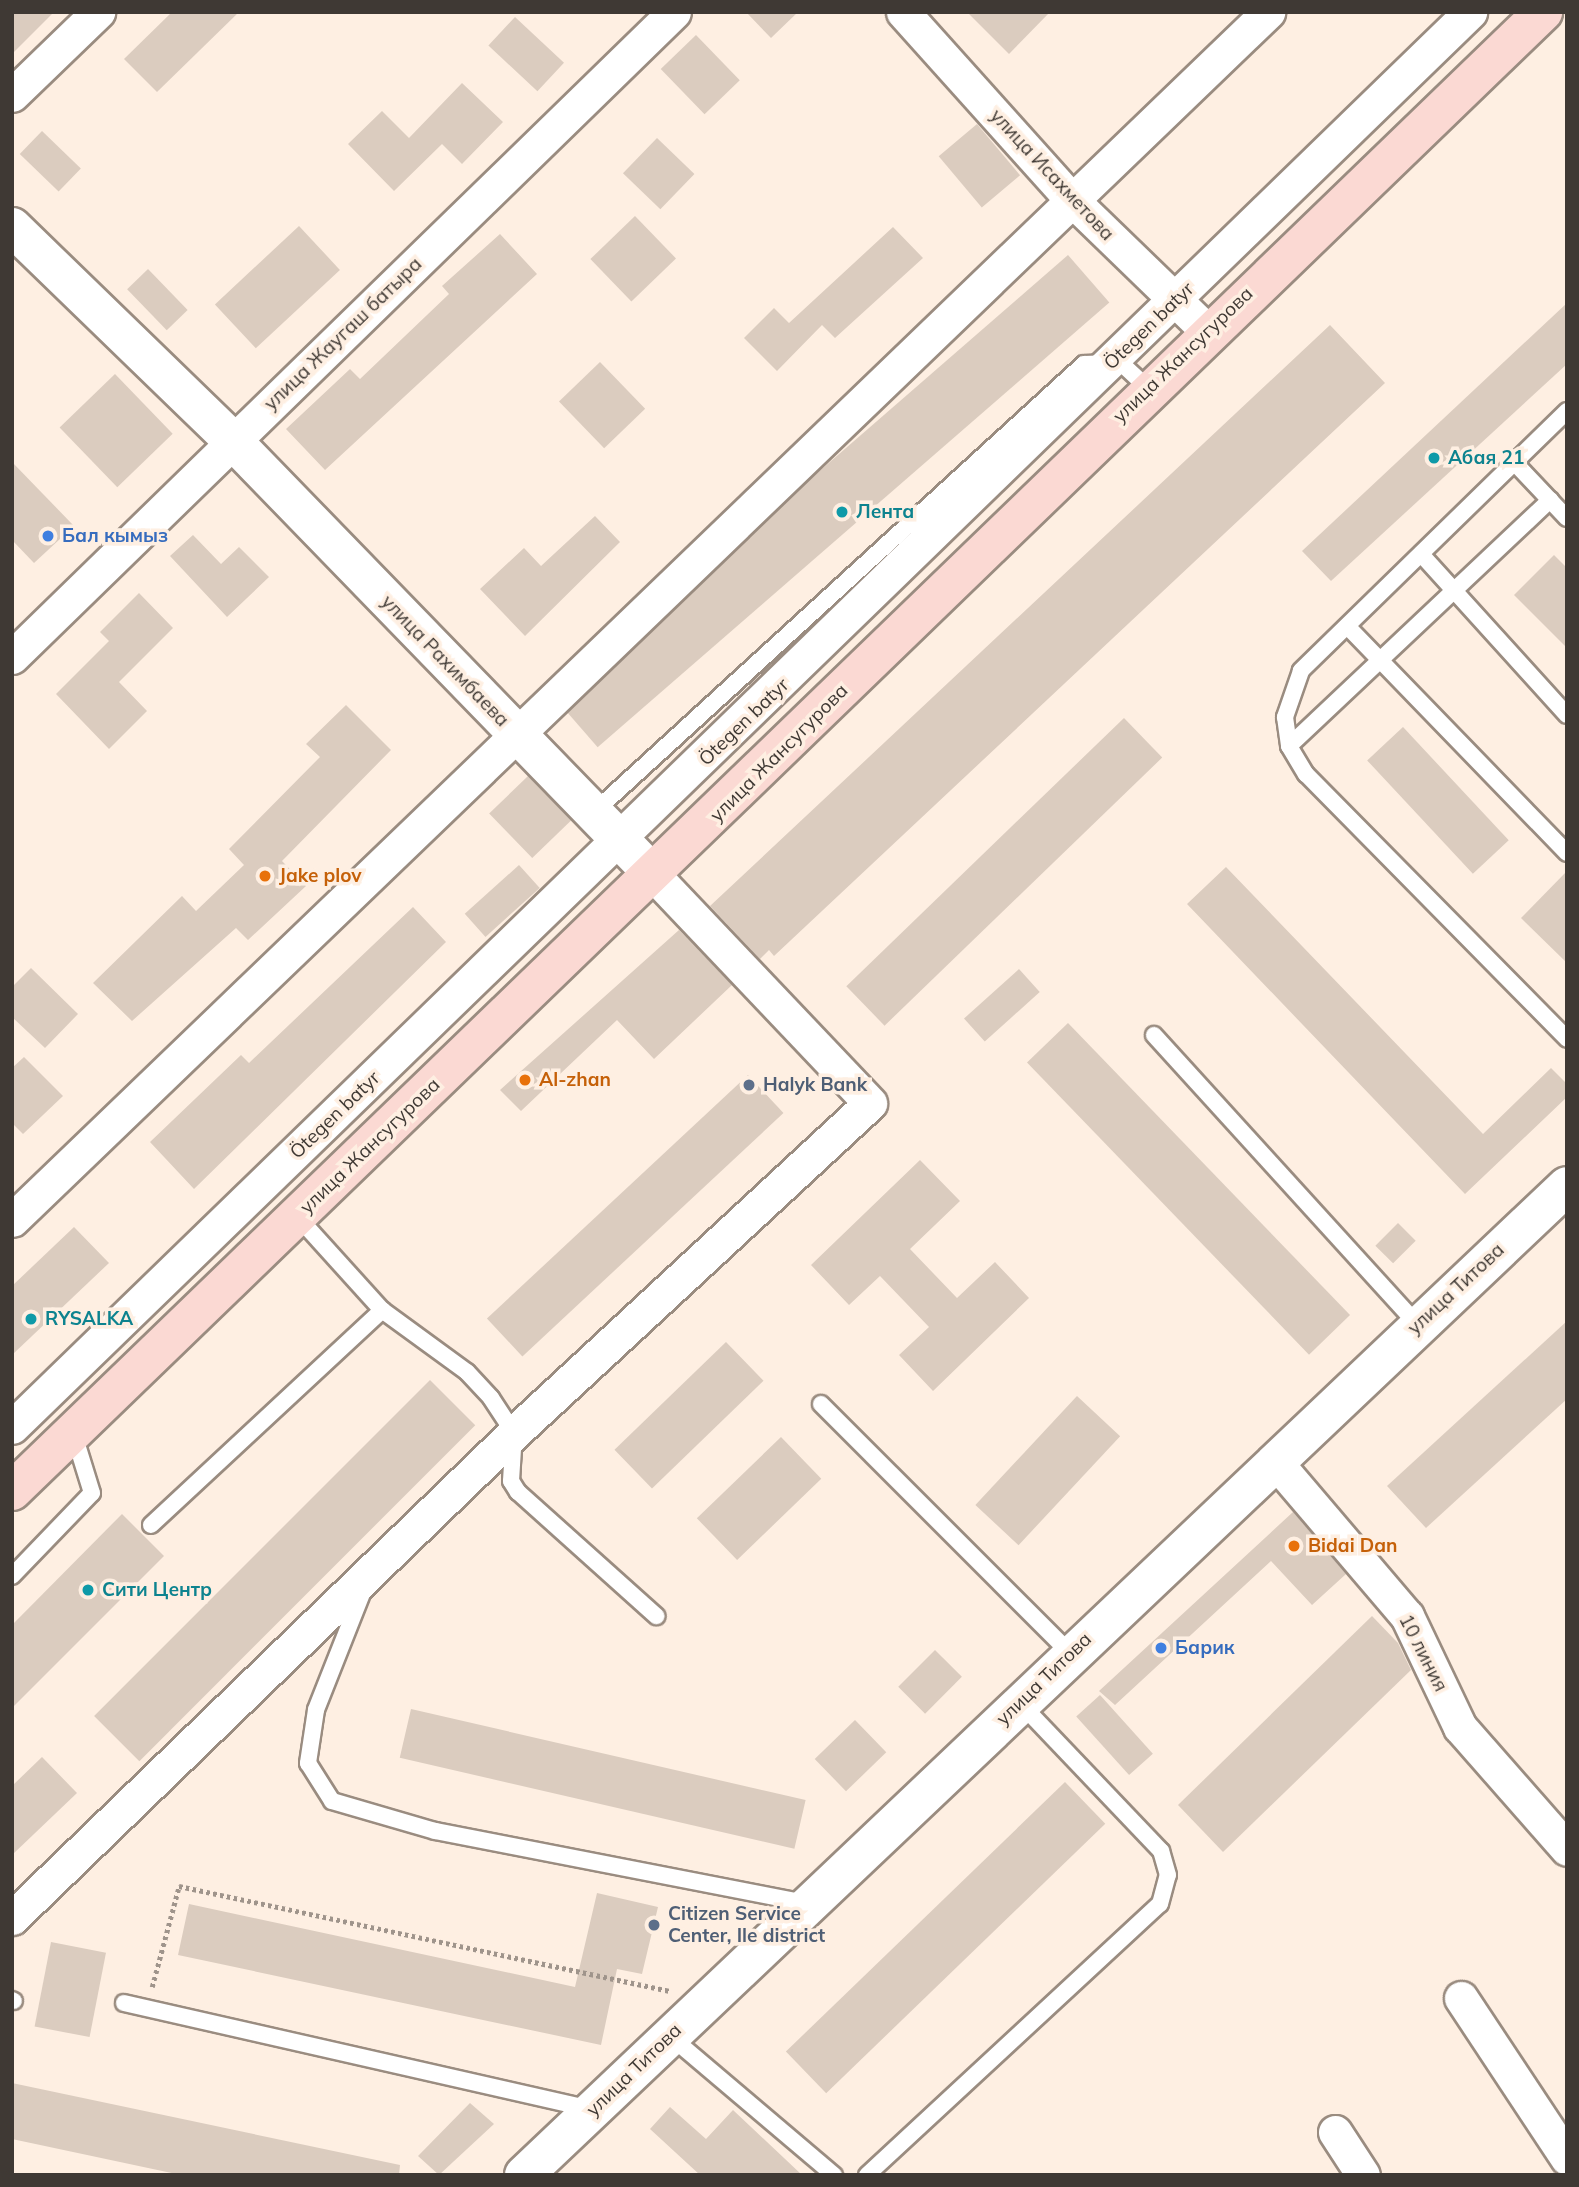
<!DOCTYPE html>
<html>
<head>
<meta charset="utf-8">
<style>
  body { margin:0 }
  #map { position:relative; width:1579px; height:2187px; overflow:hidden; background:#feefe2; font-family:Mulish,sans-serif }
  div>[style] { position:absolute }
  .building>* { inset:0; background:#dbccbf; transform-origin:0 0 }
  .path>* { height:4.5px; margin-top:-2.25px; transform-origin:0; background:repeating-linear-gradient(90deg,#9f948b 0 3.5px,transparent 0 7px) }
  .roads { filter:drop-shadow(2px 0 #9a8c80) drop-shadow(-2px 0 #9a8c80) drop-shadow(0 2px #9a8c80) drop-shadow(0 -2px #9a8c80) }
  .lane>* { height:16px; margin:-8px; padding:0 8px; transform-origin:8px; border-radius:8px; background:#fff }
  .street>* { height:33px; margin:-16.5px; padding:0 16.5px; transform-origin:16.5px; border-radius:16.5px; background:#fff }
  .secondary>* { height:38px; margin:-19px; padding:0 19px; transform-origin:19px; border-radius:19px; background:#fff }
  .primary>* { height:38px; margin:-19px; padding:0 19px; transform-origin:19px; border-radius:19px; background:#fbd9d3 }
  .dots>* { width:19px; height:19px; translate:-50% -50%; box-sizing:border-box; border:4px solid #feefe2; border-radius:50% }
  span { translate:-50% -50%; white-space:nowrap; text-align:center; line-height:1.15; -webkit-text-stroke:7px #feefe2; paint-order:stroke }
  .street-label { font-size:19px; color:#3f3934 }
  .culture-label { font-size:19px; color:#0d838f; font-weight:700 }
  .left { translate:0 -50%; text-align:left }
  .shop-label { font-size:19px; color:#366cbe; font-weight:700 }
  .food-label { font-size:19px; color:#c56008; font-weight:700 }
  .service-label { font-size:19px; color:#4e5e75; font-weight:700 }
  .frame { position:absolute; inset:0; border:14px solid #3f3934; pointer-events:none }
</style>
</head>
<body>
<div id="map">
  <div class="building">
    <i style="clip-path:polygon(12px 12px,54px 12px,12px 54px)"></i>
    <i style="clip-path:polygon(172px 12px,239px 12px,157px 92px,124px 59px)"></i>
    <i style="clip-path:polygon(746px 12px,798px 12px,771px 38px)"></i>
    <i style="clip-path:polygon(967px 12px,1050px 12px,1009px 54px)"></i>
    <i style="left:515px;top:17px;width:67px;height:39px;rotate:43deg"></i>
    <i style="left:696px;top:35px;width:63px;height:49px;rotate:46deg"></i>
    <i style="clip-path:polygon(462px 83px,503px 122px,462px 164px,442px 144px,394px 191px,348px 144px,382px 111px,409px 138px)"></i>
    <i style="left:977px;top:124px;width:67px;height:50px;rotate:50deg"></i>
    <i style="left:42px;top:131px;width:54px;height:32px;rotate:44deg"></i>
    <i style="left:657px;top:138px;width:52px;height:49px;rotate:44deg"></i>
    <i style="left:635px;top:216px;width:59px;height:62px;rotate:46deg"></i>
    <i style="left:299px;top:226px;width:60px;height:115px;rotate:47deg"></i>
    <i style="clip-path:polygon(893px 227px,923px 258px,835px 338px,822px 325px,777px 371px,744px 338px,774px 308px,789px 323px)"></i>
    <i style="clip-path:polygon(500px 234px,537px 274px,325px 470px,286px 429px,350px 369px,360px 379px,449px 294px,442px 286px)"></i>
    <i style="left:1068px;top:255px;width:63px;height:678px;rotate:49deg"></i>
    <i style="left:148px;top:269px;width:57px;height:29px;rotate:46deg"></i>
    <i style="clip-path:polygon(1567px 303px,1567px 364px,1331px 581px,1302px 551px)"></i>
    <i style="clip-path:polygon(1330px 325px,1385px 383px,774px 956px,769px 950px,760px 959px,710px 906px)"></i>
    <i style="left:600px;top:362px;width:65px;height:57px;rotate:46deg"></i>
    <i style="left:115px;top:374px;width:83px;height:77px;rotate:46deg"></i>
    <i style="clip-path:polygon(12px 462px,74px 526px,34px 563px,12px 540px)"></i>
    <i style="clip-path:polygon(595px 516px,620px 542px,525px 636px,480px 589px,524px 548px,541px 566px)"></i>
    <i style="clip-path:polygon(193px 535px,221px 564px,239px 547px,269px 577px,227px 617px,170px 556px)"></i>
    <i style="clip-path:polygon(1554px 555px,1567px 568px,1567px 648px,1514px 595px)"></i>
    <i style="clip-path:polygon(139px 593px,173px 628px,119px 682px,147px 711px,109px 749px,56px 694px,109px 641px,100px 632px)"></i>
    <i style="clip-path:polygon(346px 705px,391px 750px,282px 861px,306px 886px,248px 940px,236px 928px,132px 1021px,93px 983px,182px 896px,196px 911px,244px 865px,229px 849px,320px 757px,306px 744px)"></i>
    <i style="left:1124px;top:718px;width:55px;height:386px;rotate:46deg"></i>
    <i style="left:1403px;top:727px;width:155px;height:49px;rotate:47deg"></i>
    <i style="left:528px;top:776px;width:62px;height:54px;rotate:46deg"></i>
    <i style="left:519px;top:865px;width:31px;height:73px;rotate:48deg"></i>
    <i style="clip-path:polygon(1226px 867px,1483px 1134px,1551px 1068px,1567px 1084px,1567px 1097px,1465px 1194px,1187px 904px)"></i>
    <i style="clip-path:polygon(1567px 871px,1567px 963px,1521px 918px)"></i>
    <i style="clip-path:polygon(413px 907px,446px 942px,194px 1189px,150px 1142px,241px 1055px,249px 1063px)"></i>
    <i style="clip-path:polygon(679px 930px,732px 985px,654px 1059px,617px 1020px,521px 1111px,500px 1090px)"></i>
    <i style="clip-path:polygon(31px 968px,78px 1014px,45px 1048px,12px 1017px,12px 987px)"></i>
    <i style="left:1019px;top:969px;width:31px;height:74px;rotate:48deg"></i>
    <i style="left:1068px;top:1023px;width:406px;height:57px;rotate:46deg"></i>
    <i style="clip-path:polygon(24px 1057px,63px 1096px,23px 1134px,12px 1123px,12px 1068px)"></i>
    <i style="left:748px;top:1075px;width:52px;height:357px;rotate:47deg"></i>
    <i style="clip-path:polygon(920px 1160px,960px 1201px,910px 1249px,957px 1298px,995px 1262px,1029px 1298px,933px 1391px,899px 1355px,929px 1327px,880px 1276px,849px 1305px,811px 1265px)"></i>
    <i style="left:1398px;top:1223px;width:25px;height:32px;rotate:45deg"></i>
    <i style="clip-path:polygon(74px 1227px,109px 1263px,12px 1355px,12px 1286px)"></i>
    <i style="clip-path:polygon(1567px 1321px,1567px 1399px,1426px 1528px,1387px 1486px)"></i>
    <i style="left:726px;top:1342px;width:54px;height:155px;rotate:46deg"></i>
    <i style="left:430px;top:1380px;width:64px;height:475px;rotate:45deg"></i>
    <i style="left:1077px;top:1396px;width:59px;height:149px;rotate:43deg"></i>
    <i style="left:781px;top:1437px;width:58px;height:117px;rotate:46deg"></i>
    <i style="clip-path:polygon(1293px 1512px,1346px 1574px,1312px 1605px,1271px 1561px,1115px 1705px,1099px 1691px)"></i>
    <i style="clip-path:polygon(122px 1514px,164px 1556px,12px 1708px,12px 1625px)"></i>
    <i style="clip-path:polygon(1372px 1616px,1398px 1643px,1411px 1670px,1223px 1852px,1178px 1805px)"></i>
    <i style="left:935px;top:1650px;width:38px;height:52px;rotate:45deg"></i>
    <i style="left:1100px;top:1695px;width:79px;height:32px;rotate:48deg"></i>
    <i style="left:411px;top:1709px;width:405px;height:50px;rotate:13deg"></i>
    <i style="left:855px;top:1720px;width:45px;height:56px;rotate:46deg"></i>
    <i style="clip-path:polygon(42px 1757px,77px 1793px,12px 1855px,12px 1786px)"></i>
    <i style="left:1065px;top:1782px;width:58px;height:388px;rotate:46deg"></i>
    <i style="clip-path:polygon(597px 1893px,658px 1907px,642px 1974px,617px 1969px,601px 2045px,178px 1955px,189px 1904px,575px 1987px)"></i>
    <i style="left:51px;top:1942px;width:56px;height:86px;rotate:11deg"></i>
    <i style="clip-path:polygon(12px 2083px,400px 2165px,399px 2175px,181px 2175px,12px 2139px)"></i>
    <i style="clip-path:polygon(470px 2103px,494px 2124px,439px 2175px,418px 2156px)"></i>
    <i style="clip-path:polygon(670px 2107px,706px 2139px,733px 2110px,802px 2175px,700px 2175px,650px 2129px)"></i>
  </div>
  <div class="path">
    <i style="left:152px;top:1987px;width:105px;rotate:-75deg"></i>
    <i style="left:179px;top:1886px;width:502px;rotate:12.07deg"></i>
  </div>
  <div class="roads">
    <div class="lane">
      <i style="left:1567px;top:411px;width:372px;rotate:135.7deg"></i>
      <i style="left:1301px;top:671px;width:49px;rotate:109.2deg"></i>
      <i style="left:1285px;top:717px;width:29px;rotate:82deg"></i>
      <i style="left:1289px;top:746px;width:33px;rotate:59deg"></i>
      <i style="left:1306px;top:774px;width:372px;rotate:45.4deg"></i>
      <i style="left:1514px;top:462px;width:77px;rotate:46.6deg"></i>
      <i style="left:1421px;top:554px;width:217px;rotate:47.8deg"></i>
      <i style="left:1347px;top:626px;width:316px;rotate:45.9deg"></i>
      <i style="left:1289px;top:746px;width:359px;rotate:-43.3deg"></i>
      <i style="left:593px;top:813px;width:665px;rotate:-42.44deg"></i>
      <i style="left:1084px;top:364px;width:37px;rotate:-2deg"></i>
      <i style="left:1121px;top:363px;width:37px;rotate:43deg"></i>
      <i style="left:1154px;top:1035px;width:392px;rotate:47.7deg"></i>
      <i style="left:297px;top:1216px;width:127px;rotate:47.9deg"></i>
      <i style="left:382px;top:1310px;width:105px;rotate:36.1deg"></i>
      <i style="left:467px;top:1372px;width:35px;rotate:47deg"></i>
      <i style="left:491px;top:1398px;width:42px;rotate:56.7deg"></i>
      <i style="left:514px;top:1433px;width:48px;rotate:93.6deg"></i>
      <i style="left:511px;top:1481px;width:13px;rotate:58deg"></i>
      <i style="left:518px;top:1492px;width:186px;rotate:41.9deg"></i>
      <i style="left:821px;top:1404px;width:354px;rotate:45deg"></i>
      <i style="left:151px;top:1525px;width:316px;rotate:-42.9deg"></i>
      <i style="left:12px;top:1576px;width:115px;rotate:-46.1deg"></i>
      <i style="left:92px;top:1493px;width:61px;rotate:-107.2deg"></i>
      <i style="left:363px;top:1591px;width:128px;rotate:111.6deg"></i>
      <i style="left:316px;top:1710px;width:54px;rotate:98.6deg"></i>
      <i style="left:308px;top:1763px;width:45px;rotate:57.7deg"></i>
      <i style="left:332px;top:1801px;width:107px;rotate:16.2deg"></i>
      <i style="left:435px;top:1831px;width:378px;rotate:11deg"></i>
      <i style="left:12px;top:2000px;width:2px;rotate:27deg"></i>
      <i style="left:124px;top:2003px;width:479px;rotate:12.8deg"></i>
      <i style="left:670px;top:2036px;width:215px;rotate:40.3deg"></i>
      <i style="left:867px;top:2175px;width:399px;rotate:-42.8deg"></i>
      <i style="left:1160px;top:1904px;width:30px;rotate:-75deg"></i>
      <i style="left:1168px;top:1875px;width:25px;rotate:-106deg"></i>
      <i style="left:1161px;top:1851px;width:203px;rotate:-133.6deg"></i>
    </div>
    <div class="street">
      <i style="left:903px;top:12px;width:251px;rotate:48.1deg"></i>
      <i style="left:1071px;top:199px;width:190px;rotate:44.1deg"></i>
      <i style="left:12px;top:95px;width:120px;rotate:-44deg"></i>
      <i style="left:12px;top:657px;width:924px;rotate:-44.25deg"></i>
      <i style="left:12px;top:1220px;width:1743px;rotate:-43.88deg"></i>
      <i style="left:12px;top:1427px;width:2032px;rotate:-44.14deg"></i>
      <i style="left:1274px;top:1460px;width:205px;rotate:49.6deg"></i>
      <i style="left:1407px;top:1616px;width:123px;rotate:64.5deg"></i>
      <i style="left:1460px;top:1727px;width:162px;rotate:48.7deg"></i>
      <i style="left:12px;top:1918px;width:698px;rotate:-44.01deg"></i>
      <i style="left:514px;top:1433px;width:485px;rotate:-42.8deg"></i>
      <i style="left:870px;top:1103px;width:314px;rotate:-133.5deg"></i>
      <i style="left:1461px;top:1998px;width:192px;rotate:56.5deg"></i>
      <i style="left:1335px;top:2132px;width:51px;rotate:56.9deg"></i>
    </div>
    <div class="secondary">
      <i style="left:12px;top:227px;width:308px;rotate:44.1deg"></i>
      <i style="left:233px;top:441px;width:605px;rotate:45.87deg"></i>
      <i style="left:524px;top:2175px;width:1437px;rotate:-43.48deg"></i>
    </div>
    <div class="primary">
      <i style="left:12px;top:1491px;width:2129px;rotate:-44.01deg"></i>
    </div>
  </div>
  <div class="dots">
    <i style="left:1434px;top:458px;background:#0f9aa8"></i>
    <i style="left:842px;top:512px;background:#0f9aa8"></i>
    <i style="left:48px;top:536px;background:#3f7fe0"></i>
    <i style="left:265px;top:876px;background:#e8710a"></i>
    <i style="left:525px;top:1080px;background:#e8710a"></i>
    <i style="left:749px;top:1085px;background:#5c6f8a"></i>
    <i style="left:31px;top:1319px;background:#0f9aa8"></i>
    <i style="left:1294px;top:1546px;background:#e8710a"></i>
    <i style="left:88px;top:1590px;background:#0f9aa8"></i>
    <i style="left:1161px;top:1648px;background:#3f7fe0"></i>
    <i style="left:654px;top:1925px;background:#5c6f8a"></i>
  </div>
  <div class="street-label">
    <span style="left:1052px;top:175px;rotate:47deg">улица Исахметова</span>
    <span style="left:1149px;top:326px;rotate:-44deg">Ötegen batyr</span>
    <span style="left:343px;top:334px;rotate:-44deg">улица Жаугаш батыра</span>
    <span style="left:1183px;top:355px;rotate:-44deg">улица Жансугурова</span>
    <span style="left:445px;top:661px;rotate:46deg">улица Рахимбаева</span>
    <span style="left:744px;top:722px;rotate:-44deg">Ötegen batyr</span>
    <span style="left:779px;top:753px;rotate:-45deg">улица Жансугурова</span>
    <span style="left:335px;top:1115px;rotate:-44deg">Ötegen batyr</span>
    <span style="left:370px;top:1146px;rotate:-44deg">улица Жансугурова</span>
    <span style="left:1456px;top:1289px;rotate:-43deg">улица Титова</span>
    <span style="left:1423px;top:1653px;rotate:63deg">10 линия</span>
    <span style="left:1044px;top:1679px;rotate:-44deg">улица Титова</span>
    <span style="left:634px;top:2070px;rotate:-44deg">улица Титова</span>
  </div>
  <div class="culture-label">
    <span class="left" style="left:1448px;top:458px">Абая 21</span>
    <span class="left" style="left:856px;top:512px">Лента</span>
    <span class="left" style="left:45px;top:1319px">RYSALKA</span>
    <span class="left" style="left:102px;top:1590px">Сити Центр</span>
  </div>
  <div class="shop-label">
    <span class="left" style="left:62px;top:536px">Бал кымыз</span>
    <span class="left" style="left:1175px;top:1648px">Барик</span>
  </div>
  <div class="food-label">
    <span class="left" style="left:279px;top:876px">Jake plov</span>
    <span class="left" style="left:539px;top:1080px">Al-zhan</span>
    <span class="left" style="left:1308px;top:1546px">Bidai Dan</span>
  </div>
  <div class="service-label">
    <span class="left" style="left:763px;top:1085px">Halyk Bank</span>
    <span class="left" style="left:668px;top:1925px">Citizen Service<br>Center, Ile district</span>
  </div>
  <div class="frame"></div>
</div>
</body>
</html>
